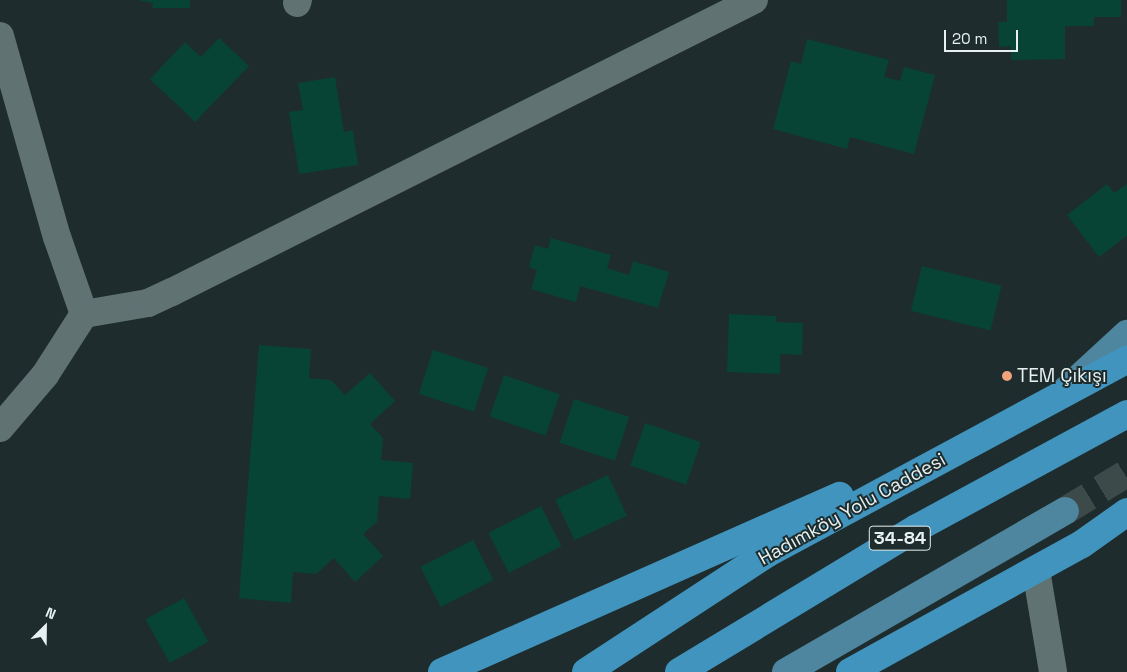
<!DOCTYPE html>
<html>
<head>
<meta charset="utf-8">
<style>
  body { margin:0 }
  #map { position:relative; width:1127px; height:672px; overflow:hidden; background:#1e2c2d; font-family:"Space Grotesk",sans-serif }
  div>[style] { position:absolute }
  .building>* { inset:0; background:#074435; transform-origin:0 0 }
  .major-tunnel>* { height:28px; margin-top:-14px; transform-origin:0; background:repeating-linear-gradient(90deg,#3c4a4a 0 28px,transparent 0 42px) }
  .minor>* { height:28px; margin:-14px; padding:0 14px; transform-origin:14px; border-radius:14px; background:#617273 }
  .major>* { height:28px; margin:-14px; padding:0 14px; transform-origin:14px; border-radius:14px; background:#4e869f }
  .highway>* { height:28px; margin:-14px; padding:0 14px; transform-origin:14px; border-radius:14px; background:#4194bd }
  .dots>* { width:14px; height:14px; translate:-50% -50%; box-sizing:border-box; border:2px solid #1e2c2d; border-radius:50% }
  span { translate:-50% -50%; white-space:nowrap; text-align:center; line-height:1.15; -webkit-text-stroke:4px #1e2c2d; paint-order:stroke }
  .shield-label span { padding:1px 4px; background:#1e2c2d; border:1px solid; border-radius:4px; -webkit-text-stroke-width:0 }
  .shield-label { font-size:18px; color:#e7f1f1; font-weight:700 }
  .poi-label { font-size:19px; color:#e7f1f1 }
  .left { translate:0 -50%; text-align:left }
  .street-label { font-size:19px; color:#e7f1f1 }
  .north { position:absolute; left:20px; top:602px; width:50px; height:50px; -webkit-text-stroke:4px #1e2c2d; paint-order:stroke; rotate:23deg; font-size:14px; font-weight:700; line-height:20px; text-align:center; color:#e7f1f1 }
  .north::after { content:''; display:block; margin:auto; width:18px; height:22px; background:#e7f1f1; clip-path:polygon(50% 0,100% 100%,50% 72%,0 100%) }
  .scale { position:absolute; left:944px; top:30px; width:74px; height:22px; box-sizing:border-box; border:2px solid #e7f1f1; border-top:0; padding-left:6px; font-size:15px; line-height:18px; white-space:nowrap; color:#e7f1f1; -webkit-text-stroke:4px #1e2c2d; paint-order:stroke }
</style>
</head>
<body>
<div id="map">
  <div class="building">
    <i style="clip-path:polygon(138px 0,190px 0,190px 8px,152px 8px,153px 3px)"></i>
    <i style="clip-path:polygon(1007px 0,1121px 0,1121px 17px,1094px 17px,1094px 26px,1065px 26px,1065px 59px,1011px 60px,1011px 46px,999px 47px,998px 22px,1007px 22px)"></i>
    <i style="clip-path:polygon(219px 38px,249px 66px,195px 122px,150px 79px,185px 42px,201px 57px)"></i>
    <i style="clip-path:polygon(807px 39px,889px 60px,884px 77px,900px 81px,904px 67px,935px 75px,914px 154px,850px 137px,847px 149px,773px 129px,791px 61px,801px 64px)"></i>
    <i style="clip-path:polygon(335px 77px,344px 132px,353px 130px,358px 165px,299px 174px,289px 112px,303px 110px,298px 83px)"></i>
    <i style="clip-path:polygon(1107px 184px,1114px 193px,1127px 184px,1127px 236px,1099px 257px,1067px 215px)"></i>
    <i style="clip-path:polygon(551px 238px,611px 255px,607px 268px,629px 275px,633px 261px,669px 272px,658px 308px,580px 286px,576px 302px,531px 289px,537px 270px,529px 267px,535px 245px,548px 249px)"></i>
    <i style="left:922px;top:266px;width:82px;height:46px;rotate:14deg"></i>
    <i style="clip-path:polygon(729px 314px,776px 316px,776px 322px,803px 323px,802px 355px,780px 354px,780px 374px,727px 372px)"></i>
    <i style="clip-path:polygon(259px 345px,311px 349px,309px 378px,331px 380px,345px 395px,370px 373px,395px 401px,370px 424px,383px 438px,381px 460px,413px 463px,410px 499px,379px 496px,377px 522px,363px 534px,383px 556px,355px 582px,334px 558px,316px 574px,293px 572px,291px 603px,239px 598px)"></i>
    <i style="left:433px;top:350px;width:58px;height:46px;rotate:18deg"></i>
    <i style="left:504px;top:375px;width:59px;height:44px;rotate:19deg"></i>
    <i style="left:574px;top:399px;width:58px;height:46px;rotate:18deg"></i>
    <i style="left:645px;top:423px;width:59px;height:45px;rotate:19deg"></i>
    <i style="left:608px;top:475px;width:45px;height:58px;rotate:65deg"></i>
    <i style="left:541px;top:506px;width:45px;height:59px;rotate:63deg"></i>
    <i style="left:473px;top:540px;width:45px;height:59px;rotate:63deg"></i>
    <i style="left:184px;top:598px;width:50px;height:44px;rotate:61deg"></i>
  </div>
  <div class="major-tunnel">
    <i style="left:1065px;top:511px;width:73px;rotate:-31.5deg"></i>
  </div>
  <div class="minor">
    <i style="left:297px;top:3px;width:3px;rotate:-72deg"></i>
    <i style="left:0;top:36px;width:209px;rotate:74.2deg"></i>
    <i style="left:57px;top:237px;width:82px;rotate:70.7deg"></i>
    <i style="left:84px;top:314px;width:65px;rotate:-9.8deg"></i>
    <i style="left:148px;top:303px;width:26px;rotate:-25deg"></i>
    <i style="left:172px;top:292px;width:651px;rotate:-26.64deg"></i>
    <i style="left:0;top:428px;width:70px;rotate:-49.7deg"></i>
    <i style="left:45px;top:375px;width:72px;rotate:-57.4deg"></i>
    <i style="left:1036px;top:570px;width:103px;rotate:80.5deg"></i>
  </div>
  <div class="major">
    <i style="left:1066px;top:390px;width:83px;rotate:-42.6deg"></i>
    <i style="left:786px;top:672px;width:322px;rotate:-30deg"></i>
  </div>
  <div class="highway">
    <i style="left:442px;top:672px;width:435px;rotate:-23.9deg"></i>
    <i style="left:586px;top:672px;width:217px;rotate:-33.2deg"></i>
    <i style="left:768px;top:553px;width:408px;rotate:-28.3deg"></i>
    <i style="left:679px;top:672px;width:278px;rotate:-31.2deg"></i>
    <i style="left:917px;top:528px;width:239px;rotate:-28.5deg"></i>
    <i style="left:850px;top:672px;width:265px;rotate:-28.9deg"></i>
    <i style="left:1082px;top:544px;width:55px;rotate:-35.4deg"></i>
  </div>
  <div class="dots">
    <i style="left:1007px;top:376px;background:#f0a27a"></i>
  </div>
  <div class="shield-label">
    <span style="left:900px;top:538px">34-84</span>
  </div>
  <div class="poi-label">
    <span class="left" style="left:1017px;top:376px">TEM Çıkışı</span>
  </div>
  <div class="street-label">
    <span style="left:852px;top:509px;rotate:-29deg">Hadımköy Yolu Caddesi</span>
  </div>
  <div class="north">N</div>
  <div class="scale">20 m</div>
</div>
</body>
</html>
